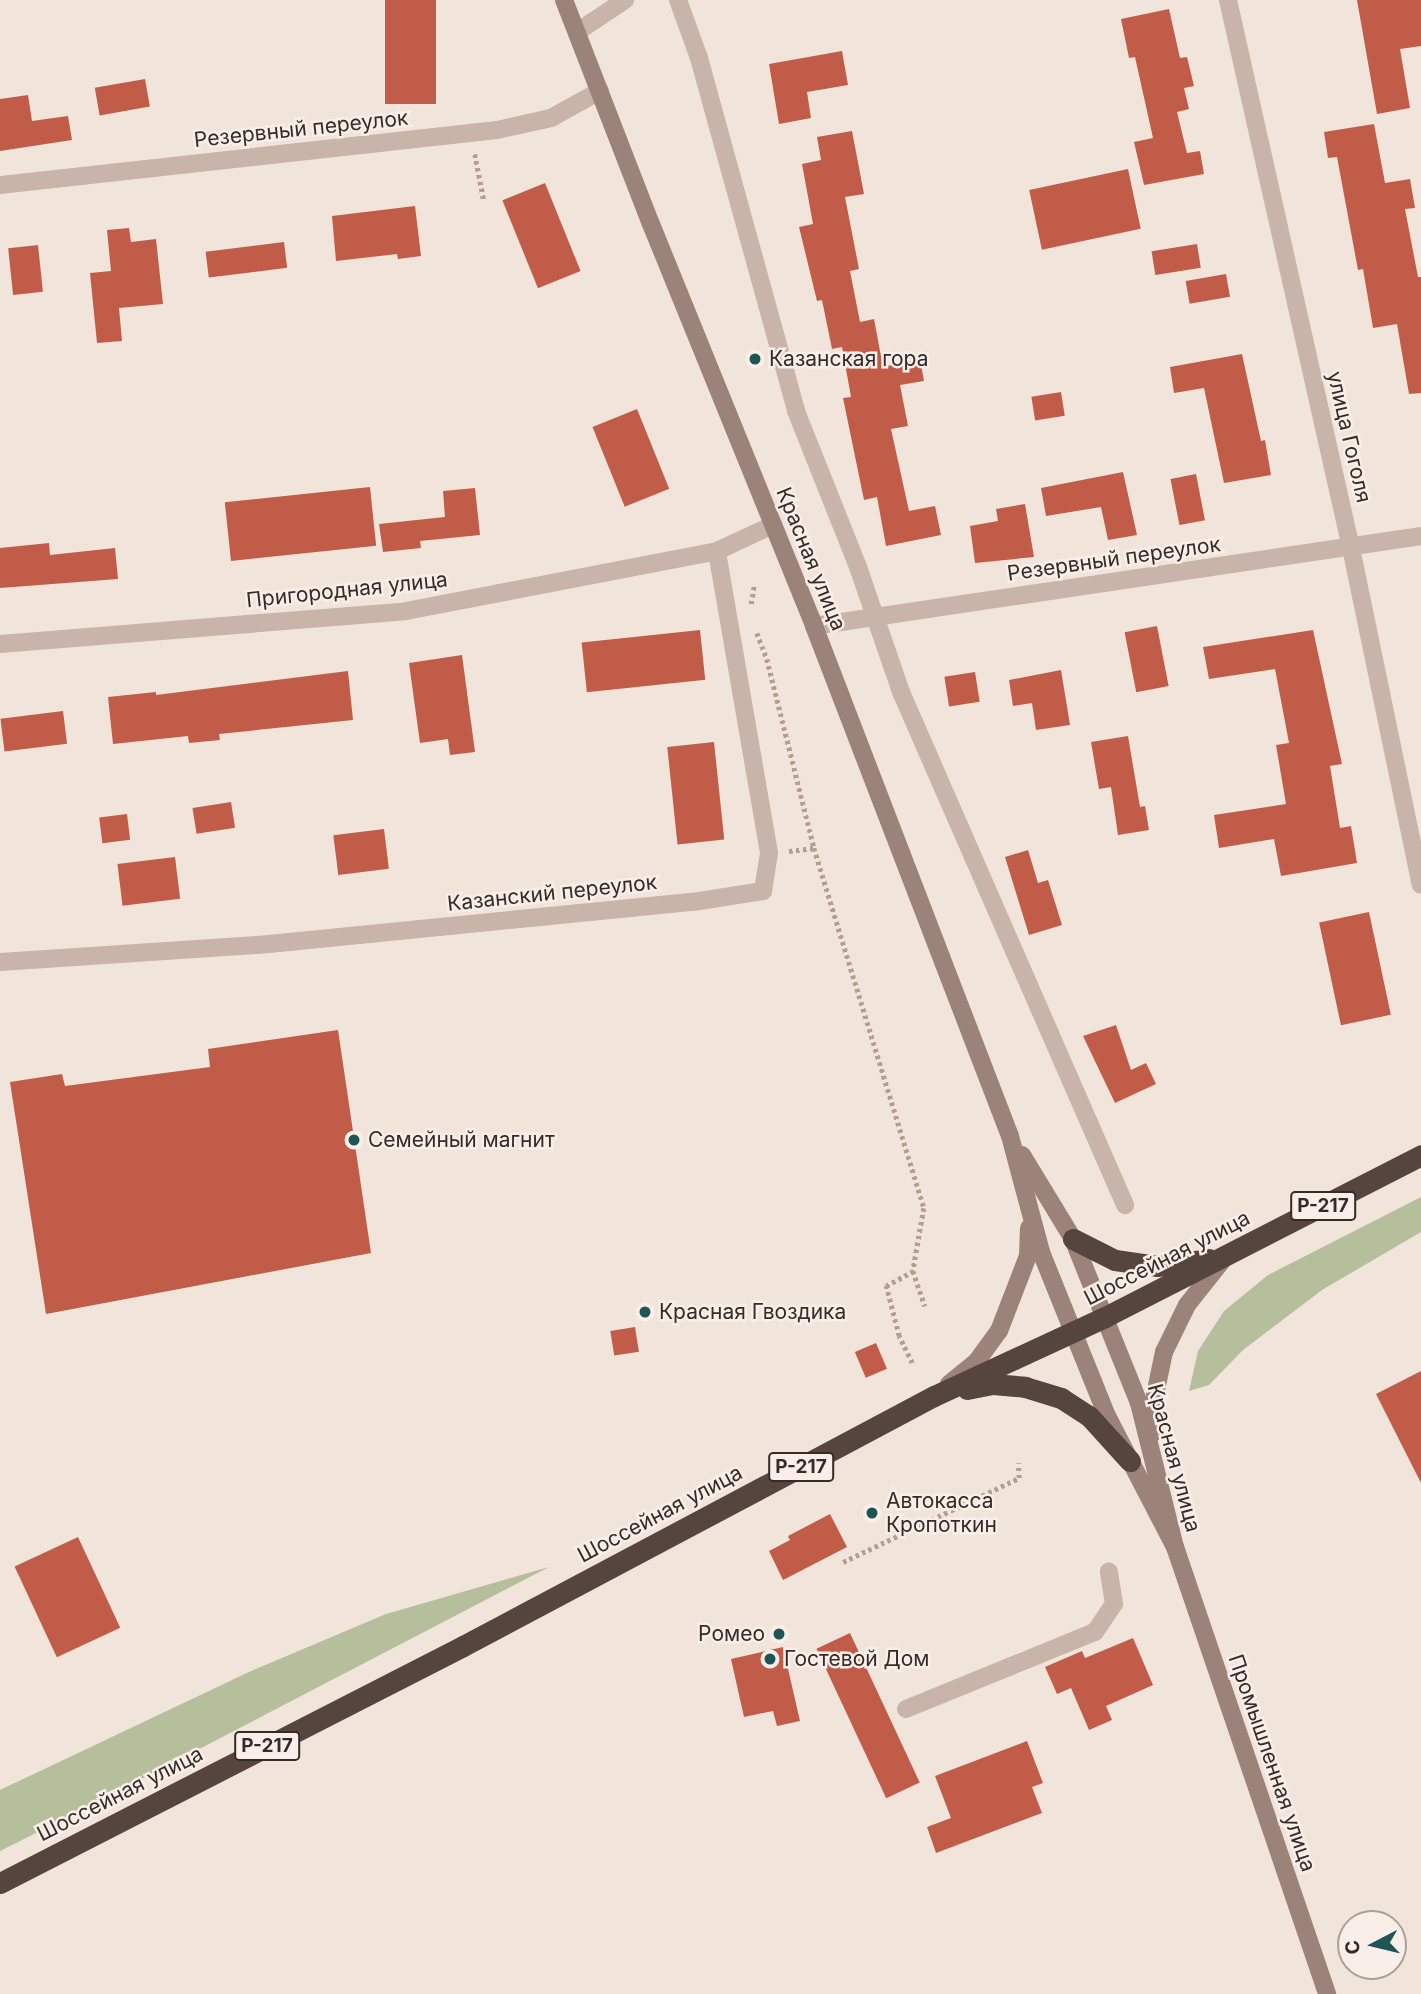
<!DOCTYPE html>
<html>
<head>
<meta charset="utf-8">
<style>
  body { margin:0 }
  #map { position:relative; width:1421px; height:1994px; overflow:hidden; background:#f1e5db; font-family:Inter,sans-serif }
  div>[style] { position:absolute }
  .green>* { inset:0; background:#b6bf9c }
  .building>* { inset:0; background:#c15c49; transform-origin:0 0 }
  .path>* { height:4.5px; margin-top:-2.25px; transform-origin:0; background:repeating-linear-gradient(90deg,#b49e92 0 3.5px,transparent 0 7px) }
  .lane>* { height:18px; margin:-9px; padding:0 9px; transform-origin:9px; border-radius:9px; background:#c8b4a8 }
  .street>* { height:18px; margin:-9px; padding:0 9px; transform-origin:9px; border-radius:9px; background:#c8b4a8 }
  .secondary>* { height:18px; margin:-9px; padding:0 9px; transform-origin:9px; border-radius:9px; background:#9c8379 }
  .highway>* { height:21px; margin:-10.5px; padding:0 10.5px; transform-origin:10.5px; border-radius:10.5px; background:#56443f }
  .dots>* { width:19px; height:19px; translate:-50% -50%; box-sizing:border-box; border:4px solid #f9efe8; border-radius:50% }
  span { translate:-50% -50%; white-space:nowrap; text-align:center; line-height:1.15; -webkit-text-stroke:5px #f9efe8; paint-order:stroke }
  .shield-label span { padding:2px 5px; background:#f9efe8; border:2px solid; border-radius:5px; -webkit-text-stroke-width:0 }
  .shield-label { font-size:19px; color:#352b28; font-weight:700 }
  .street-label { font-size:21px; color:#352b28 }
  .poi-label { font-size:21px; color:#352b28 }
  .left { translate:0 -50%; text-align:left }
  .right { translate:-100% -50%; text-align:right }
  .north { position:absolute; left:1337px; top:1910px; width:70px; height:70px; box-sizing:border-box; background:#f9efe8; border:2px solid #aba19b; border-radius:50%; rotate:263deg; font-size:19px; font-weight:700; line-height:28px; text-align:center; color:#352b28 }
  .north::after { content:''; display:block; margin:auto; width:24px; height:32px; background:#1f5554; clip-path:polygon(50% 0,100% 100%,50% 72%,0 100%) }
</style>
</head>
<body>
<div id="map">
  <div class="green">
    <i style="clip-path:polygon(1421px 1197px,1421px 1232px,1322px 1290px,1243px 1350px,1209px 1385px,1189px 1391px,1198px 1351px,1224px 1311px,1268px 1275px)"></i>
    <i style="clip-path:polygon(549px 1567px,80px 1811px,0 1851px,0 1790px,251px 1671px,386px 1614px)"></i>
  </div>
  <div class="building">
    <i style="left:385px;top:0;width:51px;height:104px"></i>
    <i style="clip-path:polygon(1357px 0,1421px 0,1421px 46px,1400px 49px,1410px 108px,1377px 114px)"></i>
    <i style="clip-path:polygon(1169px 9px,1180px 58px,1187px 57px,1194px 86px,1184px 88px,1189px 109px,1177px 112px,1187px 153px,1200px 151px,1204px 174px,1144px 185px,1134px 142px,1153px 138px,1135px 57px,1129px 58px,1121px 19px)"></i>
    <i style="clip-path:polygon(842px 51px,848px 85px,807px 92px,811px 118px,779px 124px,769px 64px)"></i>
    <i style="left:145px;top:79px;width:28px;height:51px;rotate:80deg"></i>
    <i style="clip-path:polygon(28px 95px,32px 121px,68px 116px,72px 140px,0 151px,0 99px)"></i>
    <i style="clip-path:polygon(1374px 124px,1385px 183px,1410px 179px,1415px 208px,1405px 209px,1418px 277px,1421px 277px,1421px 393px,1409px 394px,1397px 324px,1373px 328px,1363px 269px,1358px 270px,1337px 157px,1328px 158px,1324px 132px)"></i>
    <i style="clip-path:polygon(852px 131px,864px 194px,845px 197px,859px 269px,850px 271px,860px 322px,874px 319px,883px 367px,920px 359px,924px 381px,900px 385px,908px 426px,891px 429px,909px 511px,935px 506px,941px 535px,886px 546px,877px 497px,864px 500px,843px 398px,851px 397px,842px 347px,832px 349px,822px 300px,817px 301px,799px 227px,813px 224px,802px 164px,821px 160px,817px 137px)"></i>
    <i style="left:1128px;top:169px;width:61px;height:101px;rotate:78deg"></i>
    <i style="left:545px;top:183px;width:95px;height:46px;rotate:68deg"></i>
    <i style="clip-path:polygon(415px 206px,421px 256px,398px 259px,397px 254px,336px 261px,332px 216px)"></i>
    <i style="clip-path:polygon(129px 228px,131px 242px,156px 239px,163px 304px,119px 308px,122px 341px,97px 343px,90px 273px,111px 271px,107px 230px)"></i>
    <i style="left:284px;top:242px;width:26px;height:79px;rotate:83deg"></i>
    <i style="left:1197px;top:244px;width:24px;height:46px;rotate:81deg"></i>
    <i style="left:38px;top:245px;width:47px;height:30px;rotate:84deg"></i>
    <i style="left:1226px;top:274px;width:23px;height:41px;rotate:80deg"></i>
    <i style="clip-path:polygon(1242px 354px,1261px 441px,1265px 440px,1271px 475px,1224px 483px,1204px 388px,1174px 393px,1170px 367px)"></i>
    <i style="left:1061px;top:392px;width:24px;height:30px;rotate:81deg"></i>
    <i style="left:637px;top:409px;width:86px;height:48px;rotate:68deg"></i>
    <i style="clip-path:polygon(1123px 472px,1137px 535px,1108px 540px,1101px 507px,1046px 516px,1041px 488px)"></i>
    <i style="left:1196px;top:474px;width:47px;height:26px;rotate:79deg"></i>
    <i style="left:370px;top:487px;width:59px;height:146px;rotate:84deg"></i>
    <i style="clip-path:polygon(475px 488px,480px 535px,420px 541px,421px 548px,383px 552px,379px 524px,445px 517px,443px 491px)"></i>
    <i style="clip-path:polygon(1025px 504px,1034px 557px,975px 563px,970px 526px,998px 521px,996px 509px)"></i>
    <i style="clip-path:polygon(49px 543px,50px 555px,115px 548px,118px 579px,0 588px,0 548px)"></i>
    <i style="left:1157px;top:626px;width:61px;height:33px;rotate:79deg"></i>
    <i style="left:700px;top:630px;width:50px;height:119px;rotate:84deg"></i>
    <i style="clip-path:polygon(1313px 630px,1342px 764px,1330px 766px,1340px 828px,1351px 826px,1357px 863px,1281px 876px,1274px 839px,1219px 848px,1214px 815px,1286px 804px,1276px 745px,1289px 743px,1275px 669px,1209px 679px,1203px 647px)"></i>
    <i style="clip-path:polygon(462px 655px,475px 752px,450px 755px,448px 739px,420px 743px,409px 663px)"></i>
    <i style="clip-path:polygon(1061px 670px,1070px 725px,1036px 730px,1032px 703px,1013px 706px,1009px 680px)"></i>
    <i style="clip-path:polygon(348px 671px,353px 720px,219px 734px,220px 740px,189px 743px,188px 736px,113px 744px,108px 697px,156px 692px,156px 695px)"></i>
    <i style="left:975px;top:672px;width:30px;height:31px;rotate:81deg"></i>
    <i style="left:63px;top:711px;width:33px;height:63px;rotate:83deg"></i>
    <i style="clip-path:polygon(1128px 736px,1140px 807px,1145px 806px,1149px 830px,1118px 835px,1111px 787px,1099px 789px,1091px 742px)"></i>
    <i style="left:714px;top:742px;width:98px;height:47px;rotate:84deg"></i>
    <i style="left:231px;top:802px;width:26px;height:39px;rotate:81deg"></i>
    <i style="left:127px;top:814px;width:26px;height:28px;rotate:83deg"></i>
    <i style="left:384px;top:829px;width:40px;height:51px;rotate:83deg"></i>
    <i style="clip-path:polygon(1028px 850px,1038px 883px,1048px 880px,1062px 925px,1029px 935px,1005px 857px)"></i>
    <i style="left:175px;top:857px;width:42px;height:58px;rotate:83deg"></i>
    <i style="left:1369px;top:912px;width:105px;height:51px;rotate:78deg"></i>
    <i style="clip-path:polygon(1116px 1025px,1131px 1070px,1146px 1063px,1156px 1084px,1115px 1103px,1083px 1036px)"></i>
    <i style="clip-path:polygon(338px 1030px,371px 1253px,46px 1314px,10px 1082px,62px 1074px,65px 1086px,210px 1067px,208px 1049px)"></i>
    <i style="left:635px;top:1327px;width:25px;height:25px;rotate:81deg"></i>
    <i style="left:876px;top:1343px;width:28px;height:23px;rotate:67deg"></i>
    <i style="clip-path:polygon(1421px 1371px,1421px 1483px,1376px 1394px)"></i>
    <i style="clip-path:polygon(830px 1514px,847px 1547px,783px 1580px,769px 1551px,790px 1540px,788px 1536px)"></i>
    <i style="left:78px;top:1537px;width:100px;height:70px;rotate:65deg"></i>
    <i style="left:850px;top:1633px;width:165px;height:37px;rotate:65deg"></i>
    <i style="clip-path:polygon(1133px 1638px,1153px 1685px,1106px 1706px,1112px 1720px,1089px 1730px,1071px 1688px,1057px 1694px,1045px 1667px,1082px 1651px,1085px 1658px)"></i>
    <i style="clip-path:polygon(783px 1647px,800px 1721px,777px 1726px,773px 1711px,744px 1717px,731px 1659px)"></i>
    <i style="clip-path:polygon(1027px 1741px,1043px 1783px,1032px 1787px,1042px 1813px,936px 1853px,927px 1827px,951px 1818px,935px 1776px)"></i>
  </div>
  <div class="path">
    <i style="left:475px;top:154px;width:48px;rotate:79.2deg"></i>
    <i style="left:751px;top:604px;width:18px;rotate:-81deg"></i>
    <i style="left:757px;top:633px;width:28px;rotate:69deg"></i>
    <i style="left:767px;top:659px;width:195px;rotate:76deg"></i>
    <i style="left:789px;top:851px;width:25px;rotate:-7deg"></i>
    <i style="left:814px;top:848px;width:376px;rotate:73deg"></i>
    <i style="left:924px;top:1208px;width:64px;rotate:99.9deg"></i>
    <i style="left:913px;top:1271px;width:37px;rotate:71deg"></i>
    <i style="left:912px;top:1363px;width:30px;rotate:-116deg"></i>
    <i style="left:899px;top:1336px;width:52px;rotate:-104.6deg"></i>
    <i style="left:886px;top:1286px;width:31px;rotate:-29deg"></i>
    <i style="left:843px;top:1562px;width:195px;rotate:-25.5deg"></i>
    <i style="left:1019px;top:1478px;width:15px;rotate:-94deg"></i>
  </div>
  <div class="lane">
    <i style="left:678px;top:0;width:62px;rotate:70.1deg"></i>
    <i style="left:699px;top:58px;width:366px;rotate:74.6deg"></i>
    <i style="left:796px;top:411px;width:168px;rotate:68.3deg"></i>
    <i style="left:858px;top:567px;width:132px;rotate:71deg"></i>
    <i style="left:901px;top:692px;width:560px;rotate:66.41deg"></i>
    <i style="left:906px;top:1709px;width:204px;rotate:-22.2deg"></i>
    <i style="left:1095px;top:1632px;width:34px;rotate:-56deg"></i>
    <i style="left:1114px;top:1604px;width:33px;rotate:-99deg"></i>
  </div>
  <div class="street">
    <i style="left:1228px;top:0;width:562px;rotate:77.35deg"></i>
    <i style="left:1351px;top:548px;width:344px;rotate:78.3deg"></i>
    <i style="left:577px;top:32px;width:58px;rotate:-33.7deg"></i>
    <i style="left:0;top:185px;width:500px;rotate:-6.31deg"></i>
    <i style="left:497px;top:130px;width:55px;rotate:-12.5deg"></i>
    <i style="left:551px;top:118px;width:56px;rotate:-28.9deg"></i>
    <i style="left:814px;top:626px;width:614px;rotate:-8.43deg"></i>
    <i style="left:0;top:644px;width:407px;rotate:-4.6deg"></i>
    <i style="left:406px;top:611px;width:317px;rotate:-10.9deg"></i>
    <i style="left:717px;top:551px;width:62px;rotate:-24.9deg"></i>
    <i style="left:0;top:962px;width:270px;rotate:-3.8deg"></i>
    <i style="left:269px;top:944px;width:426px;rotate:-5.7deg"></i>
    <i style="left:693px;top:902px;width:71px;rotate:-8.9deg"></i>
    <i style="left:763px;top:891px;width:38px;rotate:-81deg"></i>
    <i style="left:769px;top:853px;width:306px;rotate:-99.8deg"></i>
  </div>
  <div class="secondary">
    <i style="left:564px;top:0;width:240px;rotate:68.8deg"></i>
    <i style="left:651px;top:224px;width:434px;rotate:67.9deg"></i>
    <i style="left:814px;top:626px;width:546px;rotate:68.98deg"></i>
    <i style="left:1010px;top:1136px;width:120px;rotate:75deg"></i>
    <i style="left:1041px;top:1252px;width:177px;rotate:68.1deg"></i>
    <i style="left:1107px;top:1416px;width:148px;rotate:62.6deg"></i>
    <i style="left:1022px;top:1155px;width:98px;rotate:58.7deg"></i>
    <i style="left:1073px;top:1239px;width:177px;rotate:68.1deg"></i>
    <i style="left:1139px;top:1403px;width:148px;rotate:76deg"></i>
    <i style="left:1175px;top:1547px;width:472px;rotate:71.2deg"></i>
    <i style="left:949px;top:1384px;width:36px;rotate:-39deg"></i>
    <i style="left:977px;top:1361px;width:37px;rotate:-54deg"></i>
    <i style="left:999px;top:1331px;width:80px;rotate:-68.9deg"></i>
    <i style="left:1028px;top:1256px;width:28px;rotate:-88deg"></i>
    <i style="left:1153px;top:1433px;width:38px;rotate:-87deg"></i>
    <i style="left:1155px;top:1395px;width:44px;rotate:-78.2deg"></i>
    <i style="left:1164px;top:1352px;width:52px;rotate:-63.9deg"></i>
    <i style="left:1187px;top:1305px;width:61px;rotate:-51.6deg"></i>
  </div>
  <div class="highway">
    <i style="left:1073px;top:1239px;width:47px;rotate:26.6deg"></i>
    <i style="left:1115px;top:1260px;width:42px;rotate:8.1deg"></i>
    <i style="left:1157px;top:1266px;width:52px;rotate:-7.7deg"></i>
    <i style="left:967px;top:1389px;width:26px;rotate:-11deg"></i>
    <i style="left:993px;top:1384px;width:32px;rotate:5deg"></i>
    <i style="left:1025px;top:1387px;width:38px;rotate:17deg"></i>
    <i style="left:1061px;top:1398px;width:33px;rotate:33deg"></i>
    <i style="left:1089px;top:1416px;width:61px;rotate:47.7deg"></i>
    <i style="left:0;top:1883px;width:520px;rotate:-27.11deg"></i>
    <i style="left:463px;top:1646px;width:533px;rotate:-27.96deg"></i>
    <i style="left:934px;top:1396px;width:188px;rotate:-24.8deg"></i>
    <i style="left:1105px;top:1317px;width:355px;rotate:-27.1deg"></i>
  </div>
  <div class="dots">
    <i style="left:755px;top:359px;background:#1f5554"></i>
    <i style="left:354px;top:1140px;background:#1f5554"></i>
    <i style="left:645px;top:1312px;background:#1f5554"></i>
    <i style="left:872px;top:1513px;background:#1f5554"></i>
    <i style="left:779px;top:1634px;background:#1f5554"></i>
    <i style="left:770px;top:1659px;background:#1f5554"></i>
  </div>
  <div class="shield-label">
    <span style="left:1323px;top:1206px">Р-217</span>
    <span style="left:801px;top:1467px">Р-217</span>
    <span style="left:267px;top:1746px">Р-217</span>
  </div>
  <div class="street-label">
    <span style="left:301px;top:129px;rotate:-6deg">Резервный переулок</span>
    <span style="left:1349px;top:437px;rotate:77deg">улица Гоголя</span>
    <span style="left:811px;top:559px;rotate:68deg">Красная улица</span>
    <span style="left:1114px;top:559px;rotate:-8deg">Резервный переулок</span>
    <span style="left:347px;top:590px;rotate:-6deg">Пригородная улица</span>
    <span style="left:552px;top:893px;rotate:-6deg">Казанский переулок</span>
    <span style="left:1167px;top:1258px;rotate:-27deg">Шоссейная улица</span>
    <span style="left:1174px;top:1458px;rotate:75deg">Красная улица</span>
    <span style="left:660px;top:1514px;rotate:-28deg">Шоссейная улица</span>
    <span style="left:1272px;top:1763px;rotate:71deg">Промышленная улица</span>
    <span style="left:120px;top:1794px;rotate:-27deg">Шоссейная улица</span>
  </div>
  <div class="poi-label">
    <span class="left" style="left:769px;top:359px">Казанская гора</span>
    <span class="left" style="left:368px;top:1140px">Семейный магнит</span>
    <span class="left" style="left:659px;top:1312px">Красная Гвоздика</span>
    <span class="left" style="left:886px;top:1513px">Автокасса<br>Кропоткин</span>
    <span class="right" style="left:765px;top:1634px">Ромео</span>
    <span class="left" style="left:784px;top:1659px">Гостевой Дом</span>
  </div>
  <div class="north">С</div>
</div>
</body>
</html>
